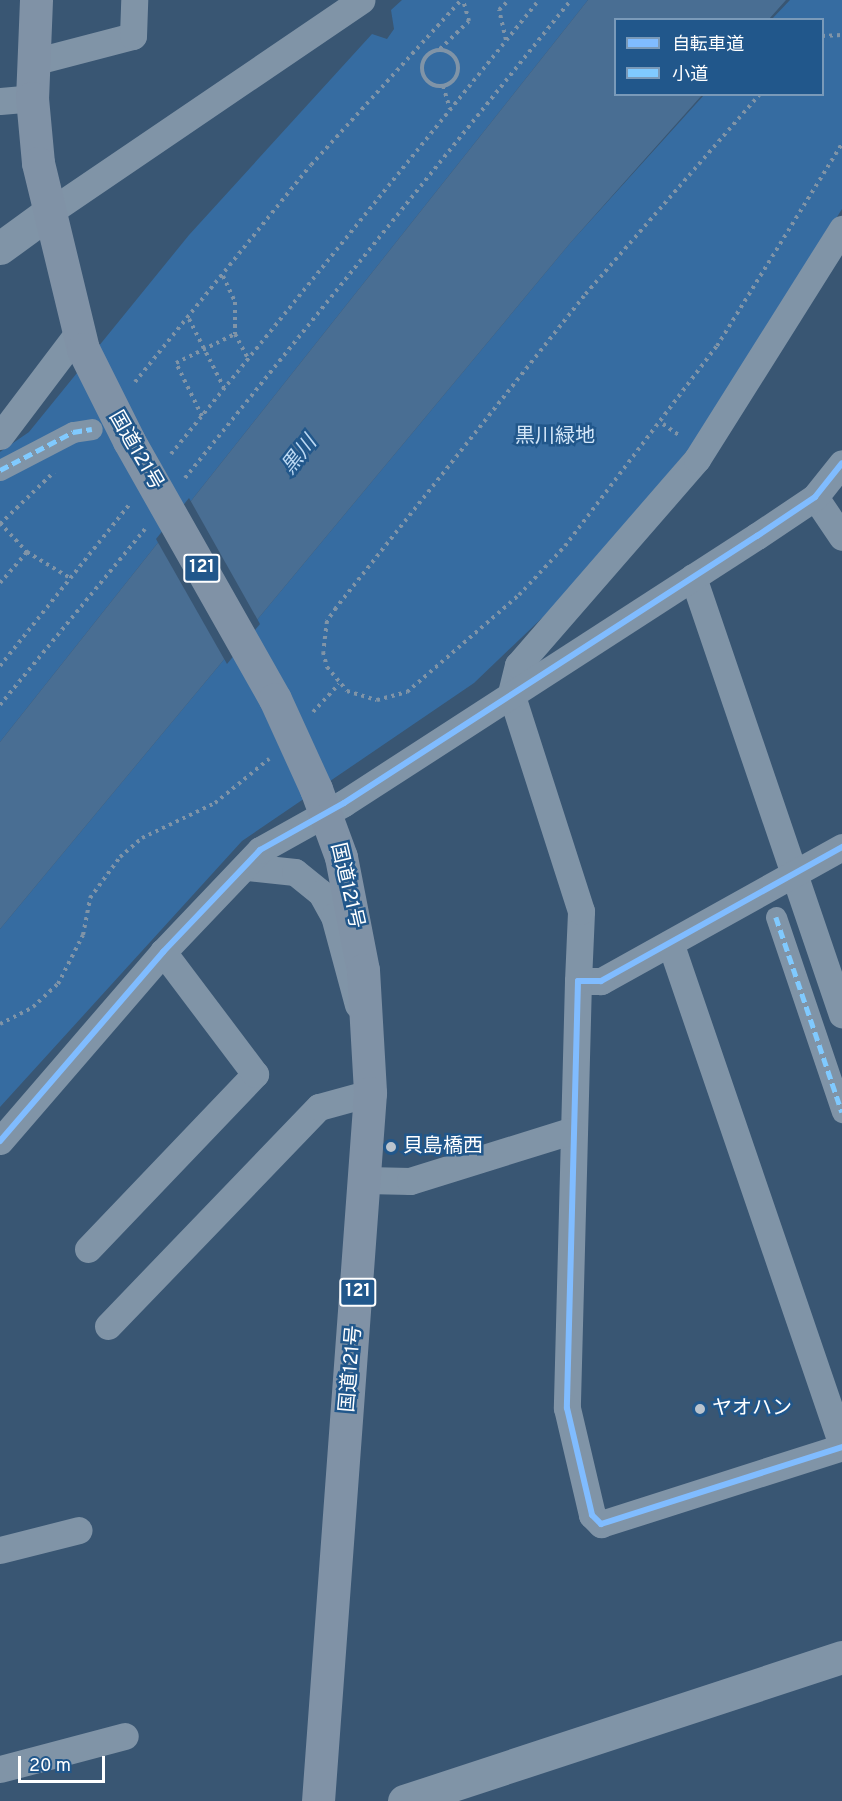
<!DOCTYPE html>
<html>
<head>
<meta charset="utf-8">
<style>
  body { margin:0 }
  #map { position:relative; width:842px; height:1801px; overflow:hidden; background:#395673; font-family:Overpass,"Noto Sans JP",sans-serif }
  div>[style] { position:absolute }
  .green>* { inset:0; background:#366ca1 }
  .water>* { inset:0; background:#496e93 }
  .pier>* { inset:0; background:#395673 }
  .path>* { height:4px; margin-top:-2px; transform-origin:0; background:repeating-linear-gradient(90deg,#8094a7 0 3px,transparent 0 7.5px) }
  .path>.ring { margin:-2px; padding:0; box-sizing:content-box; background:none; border:4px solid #8094a7; border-radius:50% }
  .pedestrian>* { height:21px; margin:-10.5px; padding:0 10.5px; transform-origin:10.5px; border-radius:10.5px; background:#8094a7 }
  .minor>* { height:27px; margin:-13.5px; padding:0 13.5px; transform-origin:13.5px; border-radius:13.5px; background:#8094a7 }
  .tertiary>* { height:33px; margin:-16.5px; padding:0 16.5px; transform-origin:16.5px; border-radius:16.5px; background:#8094a7 }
  .trunk>* { height:33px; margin:-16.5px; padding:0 16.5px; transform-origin:16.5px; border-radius:16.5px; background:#8092a6 }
  .trunk-bridge>* { height:33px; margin:-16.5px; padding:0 16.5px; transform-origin:16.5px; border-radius:16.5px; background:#8092a6 }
  .quiet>* { height:4.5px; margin-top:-2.25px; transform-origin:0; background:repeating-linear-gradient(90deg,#80caff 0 9px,transparent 0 13.5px) }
  .cycleway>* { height:6px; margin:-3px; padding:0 3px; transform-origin:3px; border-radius:3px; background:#80bcff }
  .dots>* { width:16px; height:16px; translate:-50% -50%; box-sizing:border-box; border:3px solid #21578b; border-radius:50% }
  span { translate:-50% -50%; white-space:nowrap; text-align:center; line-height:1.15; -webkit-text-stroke:5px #21578b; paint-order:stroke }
  .shield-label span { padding:2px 4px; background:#21578b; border:2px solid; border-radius:4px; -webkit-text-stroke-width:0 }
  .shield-label { font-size:18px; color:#fff; font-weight:700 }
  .park-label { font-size:20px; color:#d3e6f8 }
  .street-label { font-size:20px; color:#fff }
  .poi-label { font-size:20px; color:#fff }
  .left { translate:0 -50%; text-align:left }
  .water-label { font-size:21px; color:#bad7f2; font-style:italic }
  .legend { position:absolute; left:614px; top:18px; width:210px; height:78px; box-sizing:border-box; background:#21578b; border:2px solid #7a9ab9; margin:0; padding:8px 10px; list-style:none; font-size:18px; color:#fff }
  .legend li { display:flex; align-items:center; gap:12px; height:30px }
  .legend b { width:30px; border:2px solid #7a9ab9 }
  .scale { position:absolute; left:18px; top:1756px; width:87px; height:27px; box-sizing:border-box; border:3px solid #fff; border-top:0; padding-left:8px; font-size:18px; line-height:21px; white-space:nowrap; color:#fff; -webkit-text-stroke:4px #21578b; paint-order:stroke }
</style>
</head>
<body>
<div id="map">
  <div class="green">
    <i style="clip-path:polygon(402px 0,588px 0,0 742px,0 452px,29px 432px,189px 235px,372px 34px,387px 39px,394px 29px,391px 10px)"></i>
    <i style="clip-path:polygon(790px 0,842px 0,842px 209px,698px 438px,565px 596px,474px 683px,242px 841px,0 1107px,0 929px,571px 242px,704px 95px,822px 94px,822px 20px,772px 19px)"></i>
  </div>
  <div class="water">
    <i style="clip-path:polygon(588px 0,786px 0,769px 19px,616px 20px,616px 94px,702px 95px,571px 242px,0 929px,0 742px)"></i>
  </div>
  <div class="pier">
    <i style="clip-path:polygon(189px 498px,260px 624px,227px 664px,156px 539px)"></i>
  </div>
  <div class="path">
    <i style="left:822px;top:36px;width:20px;rotate:-3deg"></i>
    <i style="left:506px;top:40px;width:31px;rotate:-103deg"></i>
    <i style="left:499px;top:10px;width:14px;rotate:-45deg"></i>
    <i style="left:440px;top:49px;width:40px;rotate:-44deg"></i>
    <i style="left:469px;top:21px;width:22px;rotate:-106deg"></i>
    <i class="ring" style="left:422px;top:50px;width:32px;height:32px"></i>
    <i style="left:443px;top:86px;width:24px;rotate:73deg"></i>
    <i style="left:760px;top:94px;width:268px;rotate:131.1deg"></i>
    <i style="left:584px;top:296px;width:399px;rotate:128.5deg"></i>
    <i style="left:336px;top:608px;width:16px;rotate:125deg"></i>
    <i style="left:327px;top:621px;width:31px;rotate:97deg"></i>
    <i style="left:323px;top:652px;width:16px;rotate:75deg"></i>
    <i style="left:327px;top:667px;width:31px;rotate:50deg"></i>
    <i style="left:347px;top:691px;width:31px;rotate:17deg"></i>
    <i style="left:377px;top:700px;width:31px;rotate:-15deg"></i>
    <i style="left:407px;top:692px;width:148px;rotate:-40.9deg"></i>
    <i style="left:519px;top:595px;width:67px;rotate:-46.8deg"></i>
    <i style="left:565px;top:546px;width:251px;rotate:-52.8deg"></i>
    <i style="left:717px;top:346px;width:238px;rotate:-58.3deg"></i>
    <i style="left:223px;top:276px;width:29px;rotate:65deg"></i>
    <i style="left:235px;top:302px;width:32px;rotate:90deg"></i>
    <i style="left:235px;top:334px;width:27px;rotate:62deg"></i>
    <i style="left:189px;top:319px;width:77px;rotate:63.1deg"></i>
    <i style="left:135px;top:382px;width:279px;rotate:-51deg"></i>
    <i style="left:311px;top:165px;width:223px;rotate:-47.7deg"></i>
    <i style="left:202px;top:416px;width:59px;rotate:-116.1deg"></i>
    <i style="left:176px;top:363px;width:66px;rotate:-26.2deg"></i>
    <i style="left:663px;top:424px;width:19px;rotate:35deg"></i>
    <i style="left:171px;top:454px;width:584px;rotate:-50.97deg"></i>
    <i style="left:185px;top:478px;width:614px;rotate:-51.08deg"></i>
    <i style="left:0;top:523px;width:40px;rotate:47deg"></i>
    <i style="left:27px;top:552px;width:50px;rotate:31.2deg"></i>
    <i style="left:0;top:524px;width:75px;rotate:-43.9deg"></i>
    <i style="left:0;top:583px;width:41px;rotate:-48.9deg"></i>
    <i style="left:0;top:666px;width:208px;rotate:-51.3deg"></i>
    <i style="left:0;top:705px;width:228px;rotate:-50.5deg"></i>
    <i style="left:313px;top:712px;width:38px;rotate:-47deg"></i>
    <i style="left:0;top:1024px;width:37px;rotate:-27deg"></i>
    <i style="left:33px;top:1007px;width:34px;rotate:-43deg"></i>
    <i style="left:58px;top:984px;width:55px;rotate:-63deg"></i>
    <i style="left:83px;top:935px;width:38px;rotate:-79deg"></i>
    <i style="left:90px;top:898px;width:51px;rotate:-53.8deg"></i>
    <i style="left:120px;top:857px;width:29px;rotate:-41deg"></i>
    <i style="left:142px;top:838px;width:81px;rotate:-25.6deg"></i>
    <i style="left:215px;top:803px;width:70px;rotate:-39.2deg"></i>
  </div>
  <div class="pedestrian">
    <i style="left:0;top:470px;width:82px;rotate:-27.5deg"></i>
    <i style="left:73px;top:432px;width:19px;rotate:-9deg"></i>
    <i style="left:776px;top:917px;width:206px;rotate:71.3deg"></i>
  </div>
  <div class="minor">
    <i style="left:33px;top:62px;width:103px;rotate:-14.6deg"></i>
    <i style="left:133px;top:36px;width:36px;rotate:-88deg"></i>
    <i style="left:0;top:101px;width:32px;rotate:-5deg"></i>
    <i style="left:48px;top:213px;width:379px;rotate:-34.2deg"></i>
    <i style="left:0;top:436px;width:129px;rotate:-52.9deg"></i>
    <i style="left:815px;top:497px;width:48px;rotate:56deg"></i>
    <i style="left:693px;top:577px;width:462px;rotate:71.2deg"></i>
    <i style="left:842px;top:847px;width:276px;rotate:150.9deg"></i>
    <i style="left:601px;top:981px;width:23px;rotate:180deg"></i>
    <i style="left:578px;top:981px;width:427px;rotate:91.5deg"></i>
    <i style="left:567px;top:1408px;width:110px;rotate:76.8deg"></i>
    <i style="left:592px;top:1515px;width:13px;rotate:45deg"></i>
    <i style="left:601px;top:1524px;width:253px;rotate:-17.7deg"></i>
    <i style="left:248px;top:867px;width:47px;rotate:6.1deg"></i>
    <i style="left:295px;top:872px;width:33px;rotate:39deg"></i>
    <i style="left:321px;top:893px;width:26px;rotate:61deg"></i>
    <i style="left:334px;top:916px;width:92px;rotate:74.9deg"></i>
    <i style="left:671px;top:945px;width:528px;rotate:71.12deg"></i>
    <i style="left:578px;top:981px;width:70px;rotate:-87.5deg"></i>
    <i style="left:581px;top:911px;width:229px;rotate:-107.8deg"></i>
    <i style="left:511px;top:693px;width:29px;rotate:-76deg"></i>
    <i style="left:518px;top:665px;width:273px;rotate:-49deg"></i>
    <i style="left:697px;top:459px;width:272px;rotate:-57.8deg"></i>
    <i style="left:0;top:1141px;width:250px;rotate:-49.2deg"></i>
    <i style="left:163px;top:952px;width:141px;rotate:-46.4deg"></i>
    <i style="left:260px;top:850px;width:96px;rotate:-29.2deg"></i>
    <i style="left:344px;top:803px;width:492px;rotate:-32.9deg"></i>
    <i style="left:757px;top:536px;width:70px;rotate:-33.9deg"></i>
    <i style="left:815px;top:497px;width:43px;rotate:-51.5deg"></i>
    <i style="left:366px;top:1180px;width:44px;rotate:1.3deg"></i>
    <i style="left:410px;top:1181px;width:169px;rotate:-17.3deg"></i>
    <i style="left:88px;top:1249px;width:242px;rotate:-46.3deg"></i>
    <i style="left:255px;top:1074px;width:153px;rotate:-127deg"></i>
    <i style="left:108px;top:1326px;width:304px;rotate:-46.1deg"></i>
    <i style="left:319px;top:1107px;width:53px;rotate:-15.4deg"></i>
    <i style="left:0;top:1550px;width:81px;rotate:-14.2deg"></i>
    <i style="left:0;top:1769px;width:129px;rotate:-14.8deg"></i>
  </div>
  <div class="tertiary">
    <i style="left:0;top:248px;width:59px;rotate:-36.1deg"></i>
    <i style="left:404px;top:1801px;width:461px;rotate:-18.2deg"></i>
  </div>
  <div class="trunk">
    <i style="left:36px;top:0;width:98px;rotate:92.3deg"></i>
    <i style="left:32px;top:98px;width:65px;rotate:84.7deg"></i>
    <i style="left:38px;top:163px;width:191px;rotate:76.4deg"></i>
    <i style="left:316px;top:789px;width:72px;rotate:69.8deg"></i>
    <i style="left:341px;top:857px;width:115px;rotate:79deg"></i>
    <i style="left:363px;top:970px;width:123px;rotate:86.7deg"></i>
    <i style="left:370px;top:1093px;width:710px;rotate:94.2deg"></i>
  </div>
  <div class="trunk-bridge">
    <i style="left:83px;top:349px;width:103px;rotate:63.4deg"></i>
    <i style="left:129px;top:441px;width:296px;rotate:60.5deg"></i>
    <i style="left:275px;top:699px;width:99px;rotate:65.5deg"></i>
  </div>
  <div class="quiet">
    <i style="left:0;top:470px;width:82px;rotate:-27.5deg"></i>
    <i style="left:73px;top:432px;width:19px;rotate:-9deg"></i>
    <i style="left:776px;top:917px;width:206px;rotate:71.3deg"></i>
  </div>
  <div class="cycleway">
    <i style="left:842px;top:847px;width:276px;rotate:150.9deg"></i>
    <i style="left:601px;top:981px;width:23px;rotate:180deg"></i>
    <i style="left:578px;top:981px;width:427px;rotate:91.5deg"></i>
    <i style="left:567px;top:1408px;width:110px;rotate:76.8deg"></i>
    <i style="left:592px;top:1515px;width:13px;rotate:45deg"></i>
    <i style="left:601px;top:1524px;width:253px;rotate:-17.7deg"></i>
    <i style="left:0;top:1141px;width:250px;rotate:-49.2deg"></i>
    <i style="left:163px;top:952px;width:141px;rotate:-46.4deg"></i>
    <i style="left:260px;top:850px;width:96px;rotate:-29.2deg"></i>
    <i style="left:344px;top:803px;width:492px;rotate:-32.9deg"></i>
    <i style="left:757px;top:536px;width:70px;rotate:-33.9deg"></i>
    <i style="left:815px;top:497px;width:43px;rotate:-51.5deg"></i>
  </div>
  <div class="dots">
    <i style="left:391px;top:1147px;background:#bac4ce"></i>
    <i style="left:700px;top:1409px;background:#bac4ce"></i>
  </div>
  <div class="shield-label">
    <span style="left:202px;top:568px">121</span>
    <span style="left:358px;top:1292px">121</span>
  </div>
  <div class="park-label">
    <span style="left:555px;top:437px">黒川緑地</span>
  </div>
  <div class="street-label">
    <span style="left:135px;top:451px;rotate:60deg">国道121号</span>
    <span style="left:346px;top:886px;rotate:77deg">国道121号</span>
    <span style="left:352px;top:1369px;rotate:-85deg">国道121号</span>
  </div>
  <div class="poi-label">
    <span class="left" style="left:403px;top:1147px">貝島橋西</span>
    <span class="left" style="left:712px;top:1409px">ヤオハン</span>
  </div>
  <div class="water-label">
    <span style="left:300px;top:456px;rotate:-52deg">黒川</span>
  </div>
  <ul class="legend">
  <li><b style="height:8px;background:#80bcff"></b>自転車道</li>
  <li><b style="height:8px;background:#80caff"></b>小道</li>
  </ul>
  <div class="scale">20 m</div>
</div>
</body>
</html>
